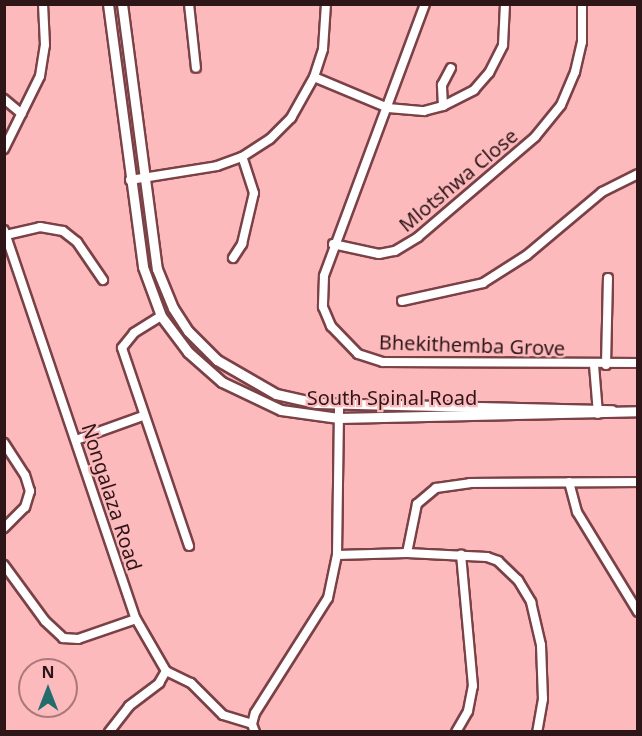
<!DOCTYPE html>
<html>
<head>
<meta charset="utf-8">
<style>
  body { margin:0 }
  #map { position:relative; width:642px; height:736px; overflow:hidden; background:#fdbabd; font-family:"Noto Sans",sans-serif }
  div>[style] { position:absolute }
  .roads { filter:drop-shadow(2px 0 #7a4146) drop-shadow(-2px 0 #7a4146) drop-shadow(0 2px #7a4146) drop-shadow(0 -2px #7a4146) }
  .minor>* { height:8px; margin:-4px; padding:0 4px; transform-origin:4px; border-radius:4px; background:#fff }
  .tertiary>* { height:9px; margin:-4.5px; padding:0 4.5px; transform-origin:4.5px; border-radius:4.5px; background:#fff }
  span { translate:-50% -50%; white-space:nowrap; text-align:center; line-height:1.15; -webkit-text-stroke:4.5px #fdbabd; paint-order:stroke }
  .street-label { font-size:20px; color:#2e1618 }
  .frame { position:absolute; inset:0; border:6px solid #2e1618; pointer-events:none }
  .north { position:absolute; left:18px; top:658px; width:60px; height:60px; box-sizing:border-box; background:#fdbabd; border:2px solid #aa787b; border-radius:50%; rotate:0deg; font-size:16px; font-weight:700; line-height:24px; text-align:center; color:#2e1618 }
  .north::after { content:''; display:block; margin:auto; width:21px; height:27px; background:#216d6e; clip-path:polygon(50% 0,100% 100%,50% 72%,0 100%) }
</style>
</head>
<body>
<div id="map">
  <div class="roads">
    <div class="minor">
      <i style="left:189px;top:4px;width:64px;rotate:83.8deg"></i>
      <i style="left:425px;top:4px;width:290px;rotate:110.4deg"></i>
      <i style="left:324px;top:276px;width:31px;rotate:92deg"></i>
      <i style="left:323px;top:307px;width:21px;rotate:67deg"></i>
      <i style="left:331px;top:326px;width:39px;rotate:46deg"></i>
      <i style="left:358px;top:354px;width:26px;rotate:18deg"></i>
      <i style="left:383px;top:362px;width:255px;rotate:0.2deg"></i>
      <i style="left:314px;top:77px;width:80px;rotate:22.7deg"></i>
      <i style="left:388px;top:108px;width:36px;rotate:5deg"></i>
      <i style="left:424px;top:111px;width:20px;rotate:-15deg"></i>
      <i style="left:443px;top:106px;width:35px;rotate:-27deg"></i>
      <i style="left:474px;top:90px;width:23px;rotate:-49deg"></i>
      <i style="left:489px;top:73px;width:31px;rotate:-63deg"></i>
      <i style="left:503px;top:45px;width:41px;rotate:-87.2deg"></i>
      <i style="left:4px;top:99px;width:23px;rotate:40deg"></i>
      <i style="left:443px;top:106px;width:21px;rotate:-93deg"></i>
      <i style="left:442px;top:85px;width:19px;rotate:-62deg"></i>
      <i style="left:4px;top:149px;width:81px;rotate:-63.7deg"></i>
      <i style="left:40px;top:76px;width:31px;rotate:-81deg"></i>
      <i style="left:45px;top:45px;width:41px;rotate:-92.8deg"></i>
      <i style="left:130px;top:180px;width:88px;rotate:-9.1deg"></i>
      <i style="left:217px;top:166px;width:27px;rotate:-20deg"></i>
      <i style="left:242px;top:157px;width:33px;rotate:-33deg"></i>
      <i style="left:270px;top:139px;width:30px;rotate:-45deg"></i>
      <i style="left:291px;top:118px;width:47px;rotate:-60.7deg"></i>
      <i style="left:314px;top:77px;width:29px;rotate:-72deg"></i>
      <i style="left:323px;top:49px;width:45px;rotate:-86.2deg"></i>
      <i style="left:4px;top:230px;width:411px;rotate:71.3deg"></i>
      <i style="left:136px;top:619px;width:60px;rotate:60deg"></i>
      <i style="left:166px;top:671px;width:28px;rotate:26deg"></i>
      <i style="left:191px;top:683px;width:45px;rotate:45deg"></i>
      <i style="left:223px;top:715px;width:30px;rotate:17deg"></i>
      <i style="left:6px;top:235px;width:35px;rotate:-13deg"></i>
      <i style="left:40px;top:227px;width:23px;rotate:10deg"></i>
      <i style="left:63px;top:231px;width:18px;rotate:38deg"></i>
      <i style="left:77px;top:242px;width:46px;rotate:55.6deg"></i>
      <i style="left:333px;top:244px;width:47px;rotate:12.3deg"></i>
      <i style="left:379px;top:254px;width:16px;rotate:-11deg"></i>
      <i style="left:395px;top:251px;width:27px;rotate:-31deg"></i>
      <i style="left:418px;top:237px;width:154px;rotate:-40.5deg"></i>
      <i style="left:535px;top:137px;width:41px;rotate:-50.9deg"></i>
      <i style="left:561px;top:105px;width:36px;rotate:-67deg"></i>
      <i style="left:575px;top:72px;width:31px;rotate:-77deg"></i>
      <i style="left:582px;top:42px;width:38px;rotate:-90deg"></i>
      <i style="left:233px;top:258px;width:17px;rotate:-57deg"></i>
      <i style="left:242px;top:244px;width:52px;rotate:-76.8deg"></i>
      <i style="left:254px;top:193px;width:38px;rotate:-108deg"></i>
      <i style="left:402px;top:301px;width:83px;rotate:-12.5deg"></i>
      <i style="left:483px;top:283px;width:52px;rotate:-32.5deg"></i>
      <i style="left:527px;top:255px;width:98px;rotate:-40deg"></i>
      <i style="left:602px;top:192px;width:40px;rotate:-26.6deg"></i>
      <i style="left:161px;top:316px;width:32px;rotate:148deg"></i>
      <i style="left:134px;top:333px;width:19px;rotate:129deg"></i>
      <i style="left:122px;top:348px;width:209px;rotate:71.3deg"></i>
      <i style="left:594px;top:365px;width:49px;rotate:85.3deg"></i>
      <i style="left:606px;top:365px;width:87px;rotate:-88.7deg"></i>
      <i style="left:76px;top:440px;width:71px;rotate:-19.7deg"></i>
      <i style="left:4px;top:443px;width:38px;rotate:57deg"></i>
      <i style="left:25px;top:475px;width:17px;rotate:73deg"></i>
      <i style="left:30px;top:491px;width:17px;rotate:107deg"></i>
      <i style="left:25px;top:507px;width:30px;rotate:135deg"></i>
      <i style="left:569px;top:482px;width:31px;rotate:75deg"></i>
      <i style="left:577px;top:512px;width:117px;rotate:58.6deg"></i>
      <i style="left:407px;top:553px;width:50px;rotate:-78.5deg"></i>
      <i style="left:417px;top:504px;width:25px;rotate:-40deg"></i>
      <i style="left:436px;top:488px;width:34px;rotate:-8deg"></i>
      <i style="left:470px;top:483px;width:168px;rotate:-0.3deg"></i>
      <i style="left:337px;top:555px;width:151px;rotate:-89.2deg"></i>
      <i style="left:4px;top:565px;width:69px;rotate:53.8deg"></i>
      <i style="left:45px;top:621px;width:25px;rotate:43deg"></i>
      <i style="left:63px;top:638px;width:15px;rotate:4deg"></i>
      <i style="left:78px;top:639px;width:61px;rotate:-19deg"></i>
      <i style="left:109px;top:732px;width:33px;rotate:-52deg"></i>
      <i style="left:129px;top:706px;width:38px;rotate:-37deg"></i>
      <i style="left:159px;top:683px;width:14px;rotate:-60deg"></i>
      <i style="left:255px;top:732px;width:9px;rotate:-111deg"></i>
      <i style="left:252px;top:724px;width:11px;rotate:-75deg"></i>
      <i style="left:255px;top:713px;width:136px;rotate:-57.6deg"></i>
      <i style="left:328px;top:598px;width:44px;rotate:-78.2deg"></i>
      <i style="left:337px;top:555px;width:70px;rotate:-1.6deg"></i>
      <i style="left:407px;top:553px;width:80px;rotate:2.9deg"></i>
      <i style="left:487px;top:557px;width:12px;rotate:20deg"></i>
      <i style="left:498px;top:561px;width:28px;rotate:44deg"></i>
      <i style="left:518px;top:580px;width:26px;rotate:59deg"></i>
      <i style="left:531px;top:602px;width:44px;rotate:76.9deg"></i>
      <i style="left:541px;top:645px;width:54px;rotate:87.9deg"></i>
      <i style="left:543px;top:699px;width:34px;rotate:100deg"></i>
      <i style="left:456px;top:732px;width:24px;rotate:-60deg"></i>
      <i style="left:468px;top:711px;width:25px;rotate:-79deg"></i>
      <i style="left:473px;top:686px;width:132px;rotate:-95.2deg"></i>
    </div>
    <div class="tertiary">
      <i style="left:108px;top:4px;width:265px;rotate:82.4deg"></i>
      <i style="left:143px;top:267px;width:52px;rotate:69.8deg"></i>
      <i style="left:161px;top:316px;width:45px;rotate:53.1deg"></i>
      <i style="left:188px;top:352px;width:45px;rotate:41.4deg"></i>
      <i style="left:222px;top:382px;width:65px;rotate:25.4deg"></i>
      <i style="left:281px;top:410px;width:58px;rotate:8deg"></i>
      <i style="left:338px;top:418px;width:300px;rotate:-1.3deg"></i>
      <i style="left:122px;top:4px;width:267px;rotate:82.5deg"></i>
      <i style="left:157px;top:269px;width:42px;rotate:67.7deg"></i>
      <i style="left:173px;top:308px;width:27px;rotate:57deg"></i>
      <i style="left:188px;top:331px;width:41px;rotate:45deg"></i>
      <i style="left:217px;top:360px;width:68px;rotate:30deg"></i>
      <i style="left:276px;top:394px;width:41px;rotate:12.7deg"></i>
      <i style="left:316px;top:403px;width:296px;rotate:1.4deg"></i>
    </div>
  </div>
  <div class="street-label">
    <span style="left:458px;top:180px;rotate:-40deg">Mlotshwa Close</span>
    <span style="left:472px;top:345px;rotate:2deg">Bhekithemba Grove</span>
    <span style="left:392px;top:397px">South Spinal Road</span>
    <span style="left:112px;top:497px;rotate:72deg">Nongalaza Road</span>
  </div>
  <div class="frame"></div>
  <div class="north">N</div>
</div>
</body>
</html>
